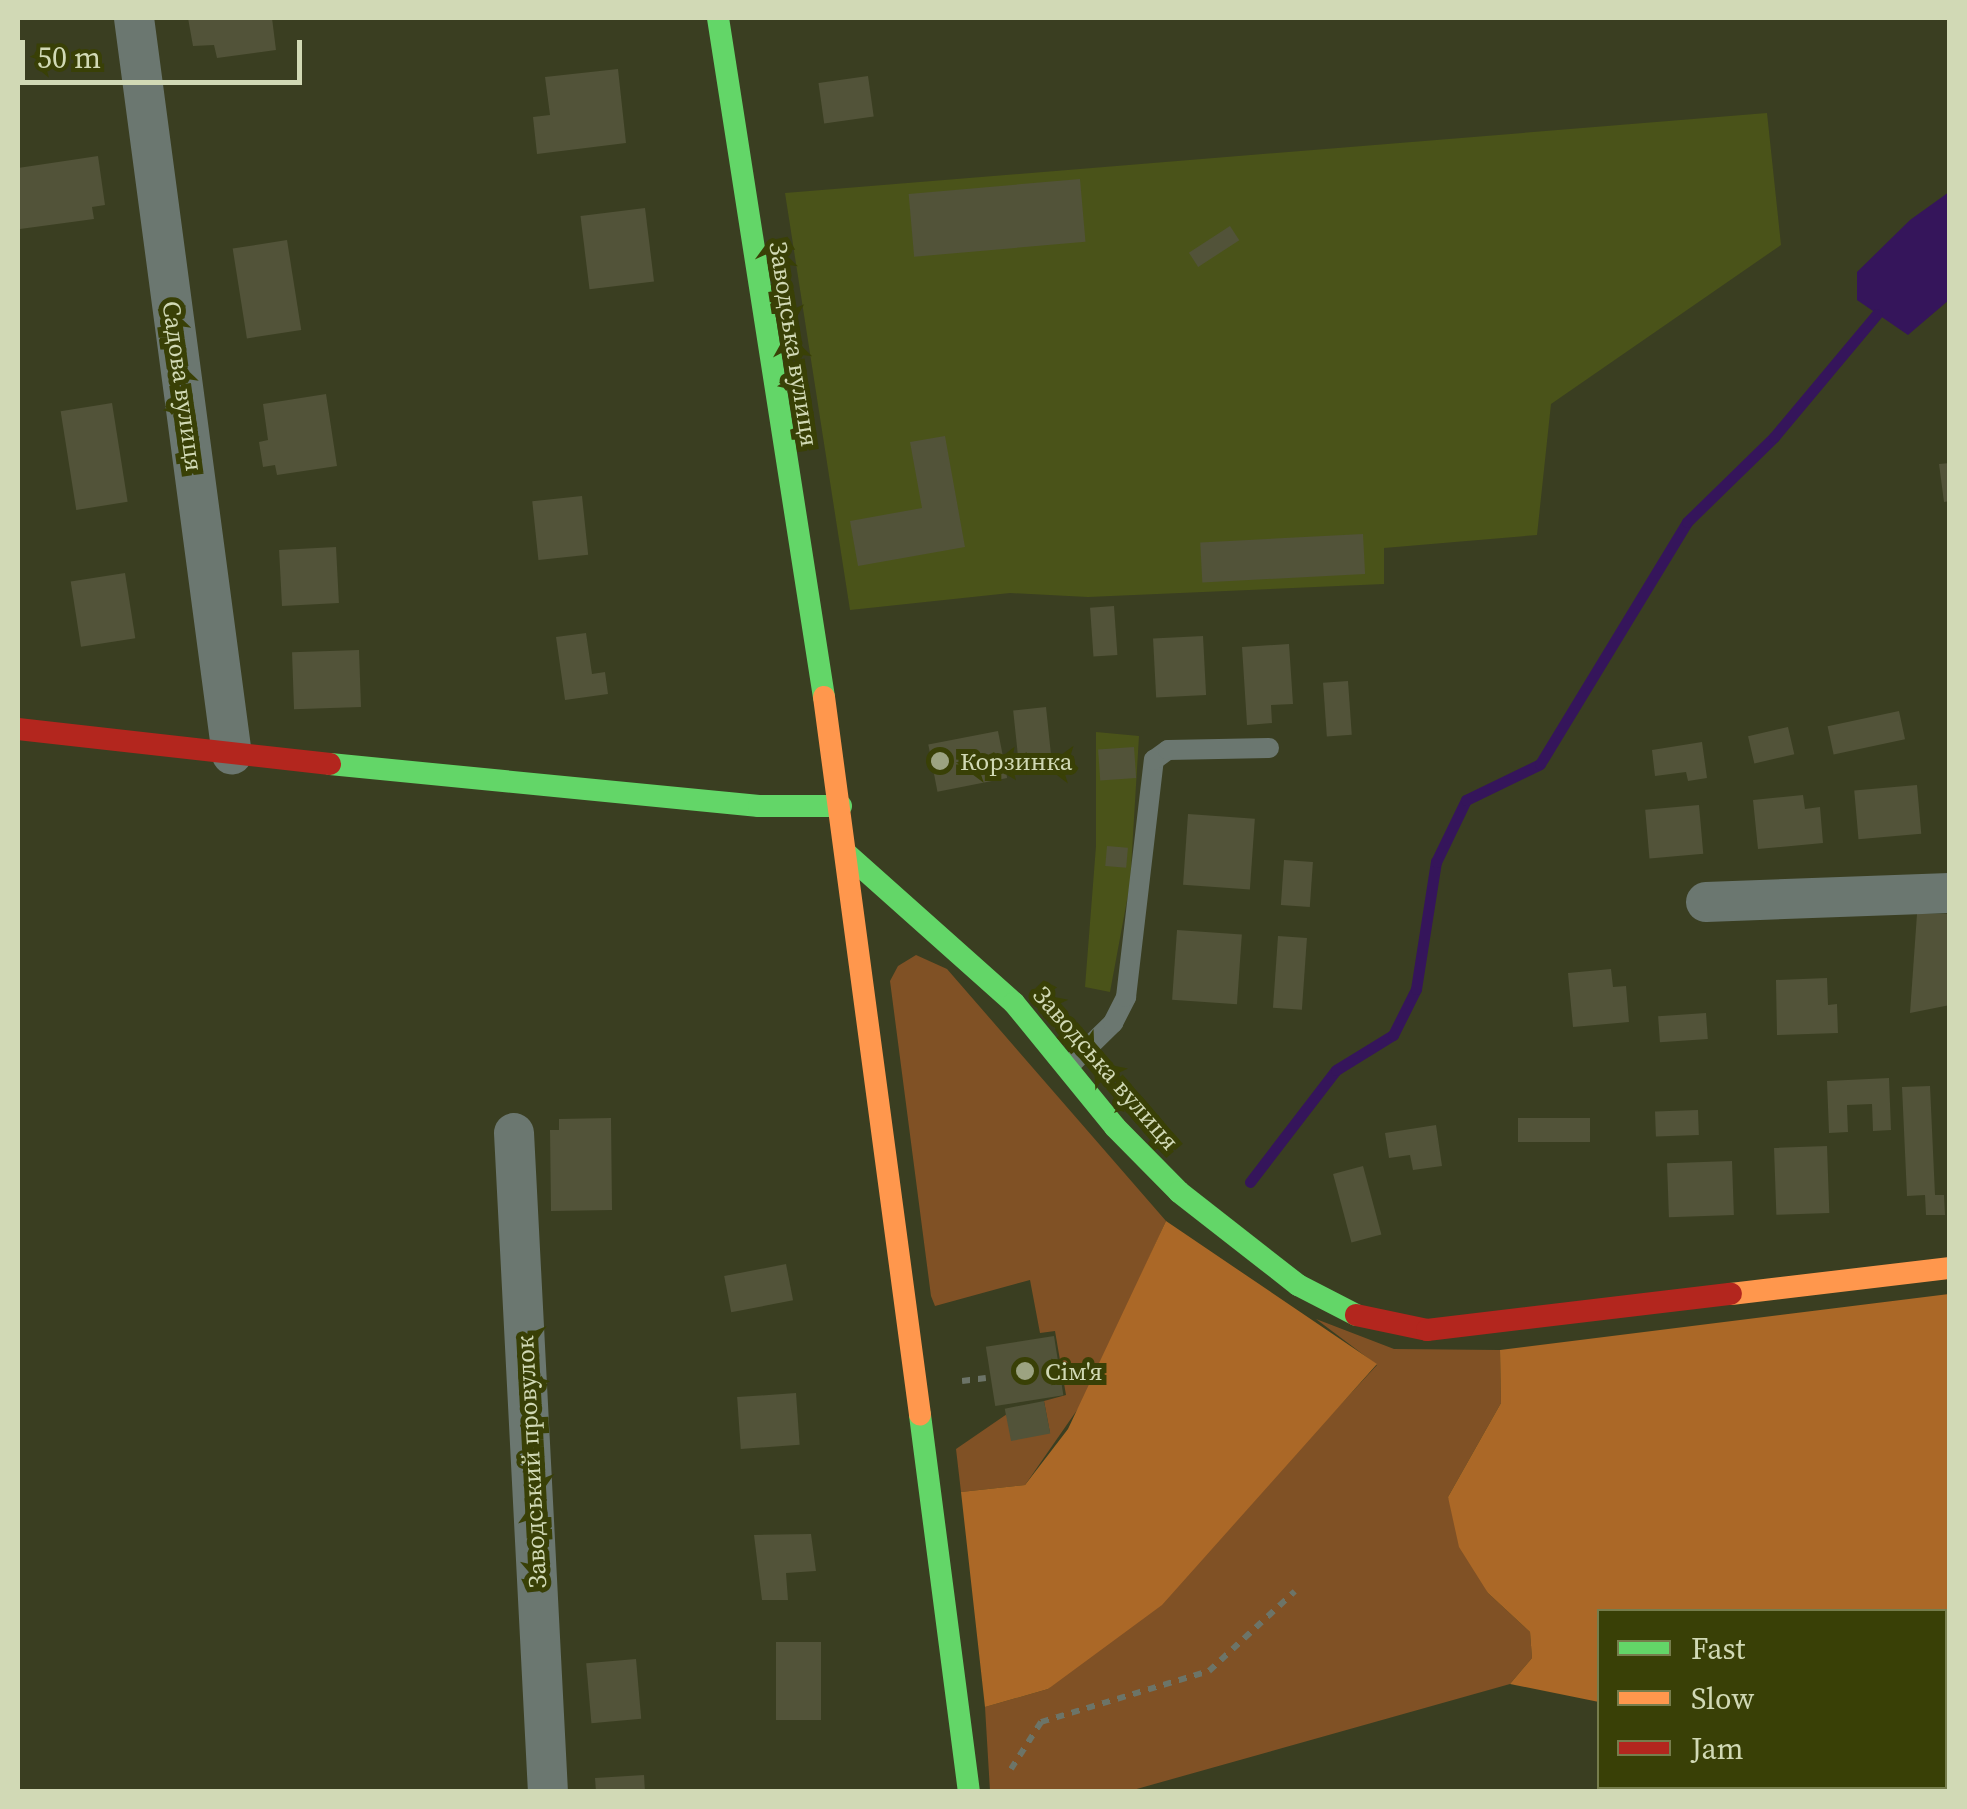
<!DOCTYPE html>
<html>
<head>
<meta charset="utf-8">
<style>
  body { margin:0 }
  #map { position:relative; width:1967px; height:1809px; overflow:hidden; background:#3a3e21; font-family:"Source Serif 4",serif }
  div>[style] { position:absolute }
  .built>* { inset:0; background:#4a5319 }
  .green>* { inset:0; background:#805125 }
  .forest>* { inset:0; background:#ab6827 }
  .water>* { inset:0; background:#35155b }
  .stream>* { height:11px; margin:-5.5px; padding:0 5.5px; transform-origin:5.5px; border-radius:5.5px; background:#35155b }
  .building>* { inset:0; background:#525339; transform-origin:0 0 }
  .path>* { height:6px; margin-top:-3px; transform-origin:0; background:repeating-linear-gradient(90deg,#6c7468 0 8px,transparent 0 16px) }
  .lane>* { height:20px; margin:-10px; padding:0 10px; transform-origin:10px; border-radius:10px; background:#6b7770 }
  .street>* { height:40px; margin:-20px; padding:0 20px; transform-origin:20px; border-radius:20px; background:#6b7770 }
  .fast>* { height:22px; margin:-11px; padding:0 11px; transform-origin:11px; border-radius:11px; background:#63d668 }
  .slow>* { height:22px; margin:-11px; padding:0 11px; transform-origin:11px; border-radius:11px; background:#ff974d }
  .jam>* { height:22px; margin:-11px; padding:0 11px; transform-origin:11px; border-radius:11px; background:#b3261e }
  .dots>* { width:28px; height:28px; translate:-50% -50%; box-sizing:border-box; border:5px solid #394006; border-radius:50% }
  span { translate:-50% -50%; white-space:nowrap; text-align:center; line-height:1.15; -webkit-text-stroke:10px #394006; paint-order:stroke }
  .street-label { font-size:25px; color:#d1d9b5 }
  .poi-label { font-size:25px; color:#d1d9b5 }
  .left { translate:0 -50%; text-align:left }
  .frame { position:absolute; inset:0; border:20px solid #d1d9b5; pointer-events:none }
  .legend { position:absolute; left:1597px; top:1609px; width:350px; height:180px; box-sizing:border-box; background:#394006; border:2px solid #767d4c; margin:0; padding:12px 18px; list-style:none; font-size:30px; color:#d1d9b5 }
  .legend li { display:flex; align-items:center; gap:20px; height:50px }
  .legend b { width:50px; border:2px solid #767d4c }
  .scale { position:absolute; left:20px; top:40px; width:282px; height:45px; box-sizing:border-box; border:5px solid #d1d9b5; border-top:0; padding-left:12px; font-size:30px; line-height:35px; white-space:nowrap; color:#d1d9b5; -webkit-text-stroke:8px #394006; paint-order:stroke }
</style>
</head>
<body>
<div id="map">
  <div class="built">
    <i style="clip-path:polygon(1767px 113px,1781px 245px,1551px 404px,1537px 535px,1384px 548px,1384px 584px,1088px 597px,1010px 593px,850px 610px,785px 193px)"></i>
    <i style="clip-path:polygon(1096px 732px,1139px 736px,1130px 884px,1110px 992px,1085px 987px,1096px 846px)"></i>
  </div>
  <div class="green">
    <i style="clip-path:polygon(916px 955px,947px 969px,1166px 1221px,1084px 1400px,1025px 1485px,961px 1492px,956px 1449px,1007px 1414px,1050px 1433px,1044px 1401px,1066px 1395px,1055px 1331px,1040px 1333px,1030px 1280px,935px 1306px,931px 1296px,890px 981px,898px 966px)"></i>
    <i style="clip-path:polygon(1316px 1319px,1394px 1349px,1500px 1350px,1501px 1403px,1448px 1497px,1488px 1593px,1530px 1632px,1532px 1658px,1510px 1684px,1126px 1792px,990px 1791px,985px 1707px,1048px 1689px,1269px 1482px,1377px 1365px)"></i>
  </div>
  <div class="forest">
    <i style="clip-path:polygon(1166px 1221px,1377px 1364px,1162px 1605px,1048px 1689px,985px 1707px,961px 1492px,1025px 1485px,1068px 1429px)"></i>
    <i style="clip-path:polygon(1949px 1294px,1949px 1791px,1776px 1787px,1944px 1786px,1944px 1612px,1600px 1612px,1599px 1702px,1510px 1684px,1532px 1658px,1530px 1632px,1488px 1593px,1459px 1547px,1448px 1497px,1501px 1403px,1500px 1350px)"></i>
  </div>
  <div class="water">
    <i style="clip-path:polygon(1949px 192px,1949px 300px,1908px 335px,1857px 300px,1857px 272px,1910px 220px)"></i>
  </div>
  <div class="stream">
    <i style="left:1250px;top:1182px;width:141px;rotate:-52.5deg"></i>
    <i style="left:1336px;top:1070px;width:67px;rotate:-31.6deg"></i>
    <i style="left:1393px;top:1035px;width:51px;rotate:-63.4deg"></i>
    <i style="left:1416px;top:989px;width:129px;rotate:-81.1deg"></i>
    <i style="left:1436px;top:862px;width:69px;rotate:-64.2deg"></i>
    <i style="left:1466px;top:800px;width:82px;rotate:-25.9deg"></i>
    <i style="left:1540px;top:764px;width:283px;rotate:-58.7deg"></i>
    <i style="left:1687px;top:522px;width:122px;rotate:-44.3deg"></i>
    <i style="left:1774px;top:437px;width:160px;rotate:-50.1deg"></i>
  </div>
  <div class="building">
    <i style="clip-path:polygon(188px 18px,272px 18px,276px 50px,217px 58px,214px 45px,193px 46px)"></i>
    <i style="clip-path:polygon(618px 69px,626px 143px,537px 154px,533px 117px,550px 115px,545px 77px)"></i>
    <i style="left:868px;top:76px;width:41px;height:50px;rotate:82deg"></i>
    <i style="clip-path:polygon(98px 156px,105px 205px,92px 207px,94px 219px,20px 229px,18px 168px)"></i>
    <i style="left:1080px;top:179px;width:63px;height:172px;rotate:85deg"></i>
    <i style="left:645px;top:208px;width:74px;height:65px;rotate:83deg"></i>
    <i style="left:1230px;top:226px;width:17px;height:49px;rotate:57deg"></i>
    <i style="left:287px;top:240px;width:91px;height:55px;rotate:81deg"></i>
    <i style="clip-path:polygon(326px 394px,337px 466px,277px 475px,275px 465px,263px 467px,259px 442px,268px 440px,263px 404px)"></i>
    <i style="left:112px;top:403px;width:100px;height:52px;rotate:81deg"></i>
    <i style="clip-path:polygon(945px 436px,965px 547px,858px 566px,850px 521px,922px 508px,910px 442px)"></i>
    <i style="clip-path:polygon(1950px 463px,1950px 501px,1944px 502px,1939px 464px)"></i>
    <i style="left:582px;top:496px;width:59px;height:50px;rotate:84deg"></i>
    <i style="left:1363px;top:534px;width:40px;height:163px;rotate:87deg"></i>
    <i style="left:336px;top:547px;width:56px;height:57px;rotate:87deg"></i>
    <i style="left:125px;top:573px;width:66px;height:55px;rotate:81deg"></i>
    <i style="left:1114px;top:606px;width:49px;height:24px;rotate:86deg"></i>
    <i style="clip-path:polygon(586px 633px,592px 674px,605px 672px,608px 694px,565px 700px,556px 637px)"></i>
    <i style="left:1203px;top:636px;width:59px;height:50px;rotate:87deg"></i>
    <i style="clip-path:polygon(1289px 644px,1293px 704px,1271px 705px,1272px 723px,1247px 725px,1242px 647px)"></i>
    <i style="left:359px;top:650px;width:57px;height:67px;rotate:88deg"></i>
    <i style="left:1348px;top:681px;width:54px;height:25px;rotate:86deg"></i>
    <i style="left:1046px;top:707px;width:54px;height:33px;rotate:84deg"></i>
    <i style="left:1899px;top:711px;width:29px;height:73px;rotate:78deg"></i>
    <i style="left:1788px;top:727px;width:28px;height:41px;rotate:77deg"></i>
    <i style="left:998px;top:731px;width:48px;height:71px;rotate:79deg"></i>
    <i style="clip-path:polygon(1702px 742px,1707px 778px,1688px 781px,1686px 772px,1655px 776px,1652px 750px)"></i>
    <i style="left:1134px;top:747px;width:31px;height:36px;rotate:86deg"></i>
    <i style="left:1917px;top:785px;width:49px;height:63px;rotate:85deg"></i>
    <i style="clip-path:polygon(1803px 795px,1805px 809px,1820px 807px,1823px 843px,1758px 849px,1753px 800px)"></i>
    <i style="left:1699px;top:805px;width:49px;height:54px;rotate:85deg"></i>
    <i style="left:1188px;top:814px;width:67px;height:71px;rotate:4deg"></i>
    <i style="left:1107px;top:846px;width:21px;height:20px;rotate:5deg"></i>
    <i style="left:1284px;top:860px;width:29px;height:45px;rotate:4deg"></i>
    <i style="clip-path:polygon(1917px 914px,1950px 914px,1950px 1005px,1910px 1013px)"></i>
    <i style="left:1177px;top:930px;width:65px;height:70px;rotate:4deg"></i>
    <i style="left:1278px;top:936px;width:29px;height:72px;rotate:4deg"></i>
    <i style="clip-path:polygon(1611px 969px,1613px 987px,1626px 986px,1629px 1022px,1573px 1027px,1568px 973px)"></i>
    <i style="clip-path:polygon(1827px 978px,1828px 1005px,1837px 1004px,1838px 1033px,1777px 1035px,1776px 980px)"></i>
    <i style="left:1706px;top:1013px;width:26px;height:48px;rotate:86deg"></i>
    <i style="clip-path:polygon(1889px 1078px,1891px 1130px,1873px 1131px,1872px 1104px,1847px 1105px,1848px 1132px,1829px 1133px,1827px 1081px)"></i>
    <i style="clip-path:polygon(1930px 1086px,1935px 1195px,1944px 1195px,1945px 1215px,1926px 1215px,1925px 1195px,1907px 1196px,1902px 1087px)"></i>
    <i style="left:1698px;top:1110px;width:25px;height:43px;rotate:88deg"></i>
    <i style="clip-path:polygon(611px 1118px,612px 1210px,551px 1211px,550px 1130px,559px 1130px,559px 1119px)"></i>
    <i style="left:1590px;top:1118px;width:24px;height:72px;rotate:90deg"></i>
    <i style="clip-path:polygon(1436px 1125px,1442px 1166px,1413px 1170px,1410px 1155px,1389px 1158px,1385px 1133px)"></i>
    <i style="left:1827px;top:1146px;width:67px;height:53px;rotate:88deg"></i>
    <i style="left:1732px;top:1161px;width:54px;height:65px;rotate:88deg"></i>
    <i style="left:1363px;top:1166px;width:71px;height:31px;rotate:75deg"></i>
    <i style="left:786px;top:1264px;width:37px;height:63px;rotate:79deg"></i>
    <i style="left:1054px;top:1336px;width:60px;height:69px;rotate:81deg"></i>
    <i style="left:796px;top:1393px;width:52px;height:59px;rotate:86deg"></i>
    <i style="left:1044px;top:1401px;width:33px;height:40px;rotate:79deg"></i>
    <i style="clip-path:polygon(811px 1534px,816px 1571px,786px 1573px,788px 1600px,762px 1600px,754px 1535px)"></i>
    <i style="left:776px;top:1642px;width:45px;height:78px"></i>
    <i style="left:636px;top:1659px;width:60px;height:50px;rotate:85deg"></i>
    <i style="clip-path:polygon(644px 1775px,645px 1792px,596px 1792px,595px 1778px)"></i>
  </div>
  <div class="path">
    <i style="left:962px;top:1381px;width:24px;rotate:-7deg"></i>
    <i style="left:1011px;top:1769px;width:56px;rotate:-57.4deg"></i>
    <i style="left:1041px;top:1722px;width:176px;rotate:-16.9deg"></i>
    <i style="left:1209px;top:1671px;width:117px;rotate:-42.9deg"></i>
  </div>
  <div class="lane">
    <i style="left:1069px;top:1066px;width:62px;rotate:-44.3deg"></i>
    <i style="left:1113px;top:1023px;width:29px;rotate:-63deg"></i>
    <i style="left:1126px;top:997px;width:239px;rotate:-83.3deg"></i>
    <i style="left:1154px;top:760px;width:17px;rotate:-36deg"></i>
    <i style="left:1168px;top:750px;width:101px;rotate:-1.1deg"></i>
  </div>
  <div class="street">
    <i style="left:134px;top:18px;width:743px;rotate:82.43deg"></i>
    <i style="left:1706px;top:902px;width:244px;rotate:-2.1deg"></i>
    <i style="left:514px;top:1133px;width:660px;rotate:87.05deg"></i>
  </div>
  <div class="fast">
    <i style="left:718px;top:18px;width:687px;rotate:81.13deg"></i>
    <i style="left:330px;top:764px;width:431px;rotate:5.6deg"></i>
    <i style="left:759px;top:806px;width:82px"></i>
    <i style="left:848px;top:855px;width:222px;rotate:41.7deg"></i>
    <i style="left:1014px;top:1003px;width:160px;rotate:50.8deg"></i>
    <i style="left:1115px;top:1127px;width:91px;rotate:45.4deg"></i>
    <i style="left:1179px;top:1192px;width:151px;rotate:38deg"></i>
    <i style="left:1298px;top:1285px;width:65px;rotate:27.3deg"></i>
    <i style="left:920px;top:1415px;width:380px;rotate:82.6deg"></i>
  </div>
  <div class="slow">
    <i style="left:824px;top:697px;width:724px;rotate:82.38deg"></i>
    <i style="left:1731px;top:1294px;width:221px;rotate:-6.8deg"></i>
  </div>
  <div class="jam">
    <i style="left:18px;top:729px;width:314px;rotate:6.4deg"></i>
    <i style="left:1356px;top:1315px;width:73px;rotate:11.9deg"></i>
    <i style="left:1427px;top:1330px;width:306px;rotate:-6.8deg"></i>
  </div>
  <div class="dots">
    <i style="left:940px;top:761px;background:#9ca381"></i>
    <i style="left:1025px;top:1371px;background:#9ca381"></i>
  </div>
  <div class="street-label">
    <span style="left:794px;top:344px;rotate:81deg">Заводська вулиця</span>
    <span style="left:183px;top:386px;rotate:82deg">Садова вулиця</span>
    <span style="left:1106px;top:1068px;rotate:49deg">Заводська вулиця</span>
    <span style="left:531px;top:1462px;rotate:-93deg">Заводський провулок</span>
  </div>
  <div class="poi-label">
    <span class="left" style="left:960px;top:761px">Корзинка</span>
    <span class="left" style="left:1045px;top:1371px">Сім'я</span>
  </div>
  <div class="frame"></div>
  <ul class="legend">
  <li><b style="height:12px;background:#63d668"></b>Fast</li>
  <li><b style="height:12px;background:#ff974d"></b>Slow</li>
  <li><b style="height:12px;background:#b3261e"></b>Jam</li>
  </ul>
  <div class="scale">50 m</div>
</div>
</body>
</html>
